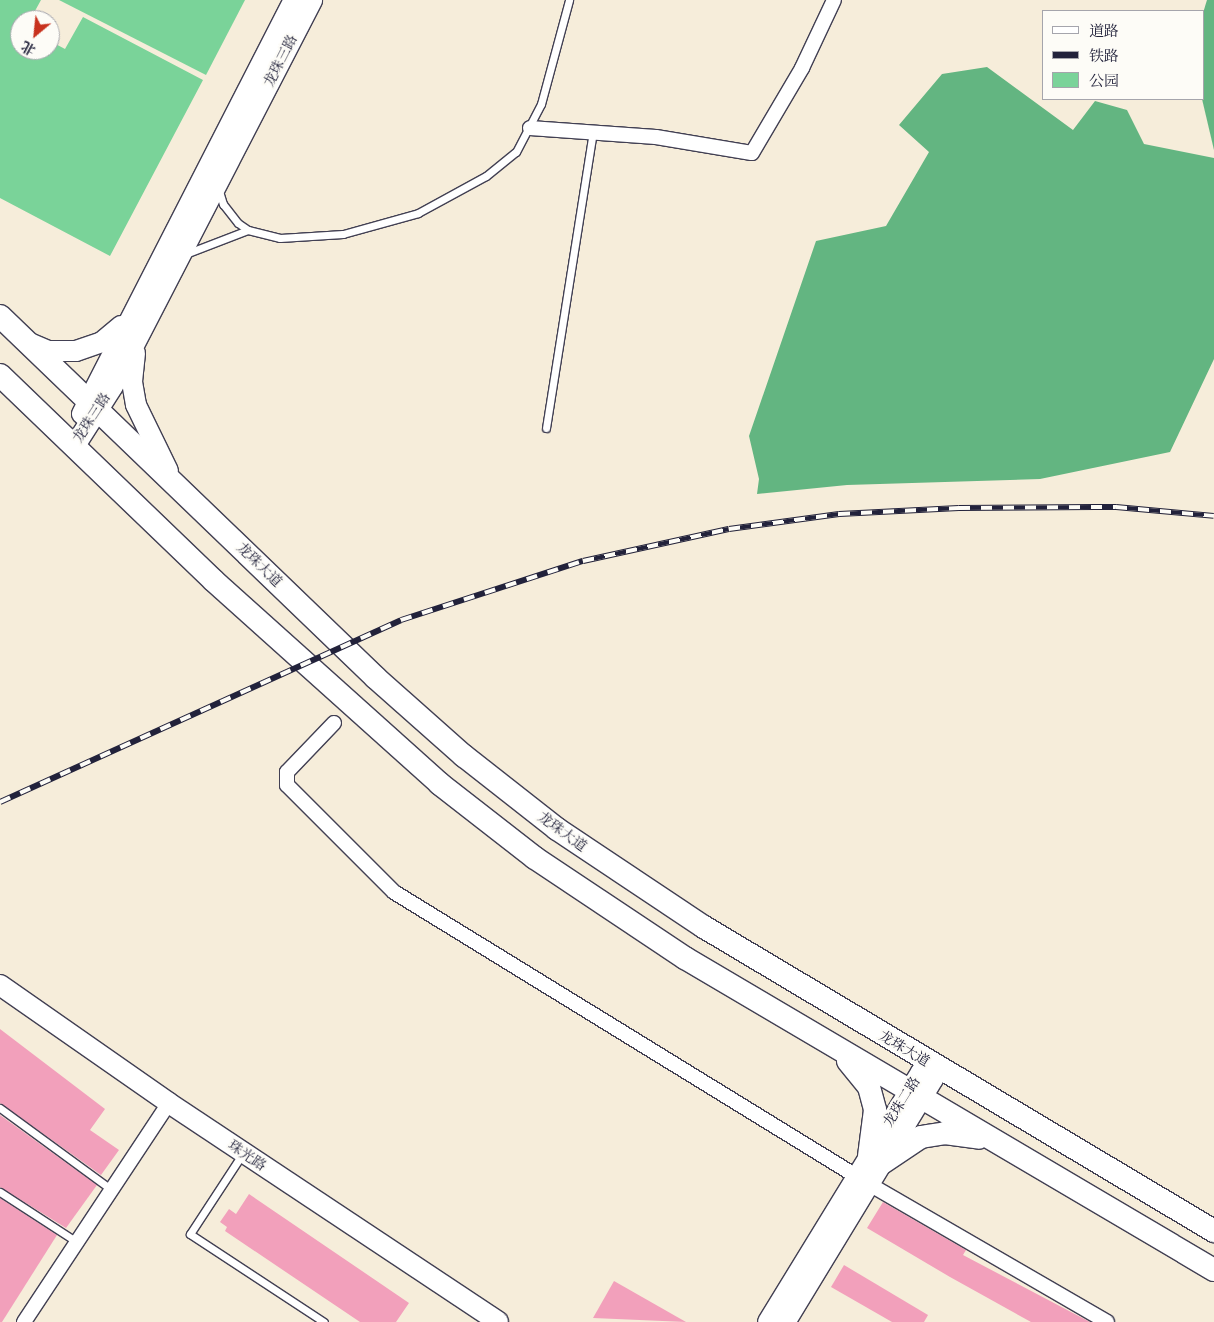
<!DOCTYPE html>
<html>
<head>
<meta charset="utf-8">
<style>
  body { margin:0 }
  #map { position:relative; width:1214px; height:1322px; overflow:hidden; background:#f6edda; font-family:"IM FELL Great Primer","Noto Serif SC",serif }
  div>[style] { position:absolute }
  .green>* { inset:0; background:#7ad399 }
  .forest>* { inset:0; background:#63b581 }
  .building>* { inset:0; background:#f2a0bb }
  .roads { filter:drop-shadow(1px 0 #424053) drop-shadow(-1px 0 #424053) drop-shadow(0 1px #424053) drop-shadow(0 -1px #424053) }
  .lane>* { height:7px; margin:-3.5px; padding:0 3.5px; transform-origin:3.5px; border-radius:3.5px; background:#fff }
  .street>* { height:14px; margin:-7px; padding:0 7px; transform-origin:7px; border-radius:7px; background:#fff }
  .secondary>* { height:20px; margin:-10px; padding:0 10px; transform-origin:10px; border-radius:10px; background:#fff }
  .primary>* { height:22px; margin:-11px; padding:0 11px; transform-origin:11px; border-radius:11px; background:#fff }
  .rail>* { height:5.5px; margin-top:-2.75px; transform-origin:0; background:repeating-linear-gradient(90deg,#fdfcf7 0 11px,#22223b 0 22px); box-sizing:border-box; border-block:1px solid #22223b }
  span { translate:-50% -50%; white-space:nowrap; text-align:center; line-height:1.15; -webkit-text-stroke:4px #fdfcf7; paint-order:stroke }
  .street-label { font-size:14px; color:#22223b }
  .legend { position:absolute; left:1042px; top:10px; width:162px; height:90px; box-sizing:border-box; background:#fdfcf7; border:1px solid #a5a5ac; margin:0; padding:6px 9px; list-style:none; font-size:15px; color:#22223b }
  .legend li { display:flex; align-items:center; gap:10px; height:25px }
  .legend b { width:25px; border:1px solid #a5a5ac }
  .north { position:absolute; left:10px; top:10px; width:50px; height:50px; box-sizing:border-box; background:#fdfcf7; border:1px solid #a5a5ac; border-radius:50%; rotate:208deg; font-size:14px; font-weight:700; line-height:20px; text-align:center; color:#22223b }
  .north::after { content:''; display:block; margin:auto; width:18px; height:22px; background:#c8321e; clip-path:polygon(50% 0,100% 100%,50% 72%,0 100%) }
</style>
</head>
<body>
<div id="map">
  <div class="green">
    <i style="clip-path:polygon(0 0,41px 0,30px 20px,20px 20px,20px 50px,50px 50px,50px 41px,65px 49px,83px 17px,203px 80px,110px 256px,0 198px)"></i>
    <i style="clip-path:polygon(59px 0,245px 0,206px 75px)"></i>
  </div>
  <div class="forest">
    <i style="clip-path:polygon(1207px 0,1214px 0,1214px 150px,1202px 99px,1203px 13px)"></i>
    <i style="clip-path:polygon(987px 67px,1073px 130px,1095px 101px,1127px 110px,1144px 144px,1214px 158px,1214px 359px,1170px 452px,1040px 479px,847px 485px,757px 494px,759px 479px,749px 436px,816px 241px,886px 226px,929px 152px,899px 125px,942px 74px)"></i>
  </div>
  <div class="building">
    <i style="clip-path:polygon(0 1029px,105px 1109px,90px 1130px,119px 1150px,101px 1175px,0 1103px)"></i>
    <i style="clip-path:polygon(0 1115px,97px 1185px,66px 1228px,0 1187px)"></i>
    <i style="clip-path:polygon(249px 1194px,409px 1303px,396px 1322px,360px 1322px,225px 1231px,227px 1227px,220px 1222px,229px 1209px,236px 1214px)"></i>
    <i style="clip-path:polygon(0 1198px,57px 1235px,2px 1322px,0 1322px)"></i>
    <i style="clip-path:polygon(883px 1202px,966px 1250px,963px 1255px,1090px 1322px,1031px 1322px,950px 1277px,867px 1228px)"></i>
    <i style="clip-path:polygon(844px 1265px,928px 1315px,924px 1322px,892px 1322px,831px 1287px)"></i>
    <i style="clip-path:polygon(614px 1281px,686px 1322px,593px 1318px)"></i>
  </div>
  <div class="roads">
    <div class="lane">
      <i style="left:219px;top:191px;width:14px;rotate:73deg"></i>
      <i style="left:223px;top:204px;width:24px;rotate:52deg"></i>
      <i style="left:238px;top:223px;width:12px;rotate:35deg"></i>
      <i style="left:248px;top:230px;width:33px;rotate:14deg"></i>
      <i style="left:280px;top:238px;width:63px;rotate:-3.6deg"></i>
      <i style="left:343px;top:234px;width:78px;rotate:-15.6deg"></i>
      <i style="left:418px;top:213px;width:77px;rotate:-28.6deg"></i>
      <i style="left:486px;top:176px;width:38px;rotate:-39deg"></i>
      <i style="left:516px;top:152px;width:54px;rotate:-62.5deg"></i>
      <i style="left:541px;top:104px;width:108px;rotate:-74.9deg"></i>
      <i style="left:188px;top:253px;width:64px;rotate:-21deg"></i>
      <i style="left:546px;top:428px;width:300px;rotate:-81deg"></i>
      <i style="left:0;top:1108px;width:139px;rotate:36.2deg"></i>
      <i style="left:243px;top:1153px;width:97px;rotate:123.2deg"></i>
      <i style="left:190px;top:1234px;width:160px;rotate:33.3deg"></i>
      <i style="left:0;top:1192px;width:92px;rotate:33deg"></i>
    </div>
    <div class="street">
      <i style="left:530px;top:128px;width:126px;rotate:4.1deg"></i>
      <i style="left:656px;top:137px;width:97px;rotate:9.5deg"></i>
      <i style="left:752px;top:153px;width:99px;rotate:-59.5deg"></i>
      <i style="left:802px;top:68px;width:75px;rotate:-64.8deg"></i>
      <i style="left:334px;top:723px;width:68px;rotate:133.8deg"></i>
      <i style="left:287px;top:772px;width:13px;rotate:90deg"></i>
      <i style="left:287px;top:785px;width:151px;rotate:45deg"></i>
      <i style="left:394px;top:892px;width:542px;rotate:31.58deg"></i>
      <i style="left:869px;top:1184px;width:275px;rotate:30.1deg"></i>
      <i style="left:24px;top:1322px;width:263px;rotate:-56.5deg"></i>
    </div>
    <div class="secondary">
      <i style="left:27px;top:342px;width:23px;rotate:23deg"></i>
      <i style="left:48px;top:351px;width:28px"></i>
      <i style="left:76px;top:351px;width:28px;rotate:-19deg"></i>
      <i style="left:102px;top:342px;width:25px;rotate:-40deg"></i>
      <i style="left:135px;top:353px;width:29px;rotate:96deg"></i>
      <i style="left:132px;top:382px;width:23px;rotate:80deg"></i>
      <i style="left:136px;top:405px;width:73px;rotate:64.1deg"></i>
      <i style="left:82px;top:414px;width:465px;rotate:-62.9deg"></i>
      <i style="left:74px;top:447px;width:72px;rotate:-57.4deg"></i>
      <i style="left:113px;top:386px;width:434px;rotate:-62.7deg"></i>
      <i style="left:0;top:985px;width:206px;rotate:34.9deg"></i>
      <i style="left:169px;top:1103px;width:395px;rotate:33.6deg"></i>
      <i style="left:768px;top:1322px;width:293px;rotate:-58.5deg"></i>
      <i style="left:921px;top:1072px;width:13px;rotate:-27deg"></i>
      <i style="left:933px;top:1066px;width:13px;rotate:90deg"></i>
      <i style="left:933px;top:1079px;width:285px;rotate:121.3deg"></i>
    </div>
    <div class="primary">
      <i style="left:0;top:316px;width:522px;rotate:43.91deg"></i>
      <i style="left:376px;top:678px;width:118px;rotate:41.6deg"></i>
      <i style="left:464px;top:756px;width:118px;rotate:38.1deg"></i>
      <i style="left:557px;top:829px;width:177px;rotate:33.7deg"></i>
      <i style="left:704px;top:927px;width:594px;rotate:30.8deg"></i>
      <i style="left:0;top:375px;width:297px;rotate:43.9deg"></i>
      <i style="left:214px;top:581px;width:304px;rotate:41.9deg"></i>
      <i style="left:440px;top:784px;width:120px;rotate:37.9deg"></i>
      <i style="left:535px;top:858px;width:180px;rotate:33.7deg"></i>
      <i style="left:685px;top:958px;width:614px;rotate:30.53deg"></i>
      <i style="left:848px;top:1061px;width:33px;rotate:51deg"></i>
      <i style="left:869px;top:1087px;width:24px;rotate:75deg"></i>
      <i style="left:875px;top:1110px;width:46px;rotate:97.4deg"></i>
      <i style="left:882px;top:1163px;width:47px;rotate:-33.7deg"></i>
      <i style="left:921px;top:1137px;width:24px;rotate:-9deg"></i>
      <i style="left:945px;top:1133px;width:34px;rotate:8deg"></i>
    </div>
  </div>
  <div class="rail">
    <i style="left:0;top:802px;width:440px;rotate:-24.4deg"></i>
    <i style="left:401px;top:620px;width:191px;rotate:-18deg"></i>
    <i style="left:583px;top:561px;width:149px;rotate:-12.4deg"></i>
    <i style="left:729px;top:529px;width:111px;rotate:-7.8deg"></i>
    <i style="left:839px;top:514px;width:120px;rotate:-2.9deg"></i>
    <i style="left:959px;top:508px;width:157px;rotate:-0.4deg"></i>
    <i style="left:1116px;top:507px;width:98px;rotate:5.2deg"></i>
  </div>
  <div class="street-label">
    <span style="left:281px;top:61px;rotate:-63deg">龙珠三路</span>
    <span style="left:92px;top:418px;rotate:-57deg">龙珠三路</span>
    <span style="left:259px;top:565px;rotate:44deg">龙珠大道</span>
    <span style="left:562px;top:832px;rotate:36deg">龙珠大道</span>
    <span style="left:904px;top:1049px;rotate:31deg">龙珠大道</span>
    <span style="left:902px;top:1102px;rotate:-58deg">龙珠二路</span>
    <span style="left:247px;top:1156px;rotate:34deg">珠光路</span>
  </div>
  <ul class="legend">
  <li><b style="height:6px;background:#fff"></b>道路</li>
  <li><b style="height:6px;background:#22223b"></b>铁路</li>
  <li><b style="height:14px;background:#7ad399"></b>公园</li>
  </ul>
  <div class="north">北</div>
</div>
</body>
</html>
